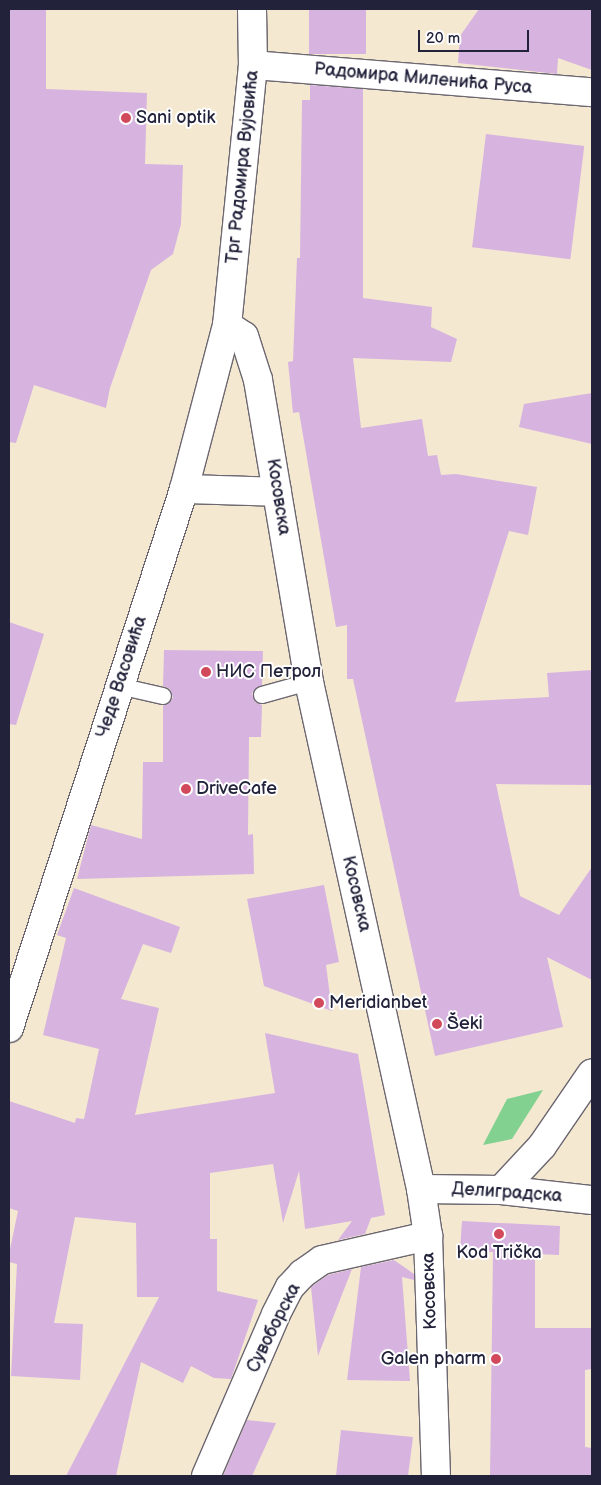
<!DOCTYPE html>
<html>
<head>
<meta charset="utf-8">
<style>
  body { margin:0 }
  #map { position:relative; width:601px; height:1485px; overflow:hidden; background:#f4e8d1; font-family:"Balsamiq Sans",sans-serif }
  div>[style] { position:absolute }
  .green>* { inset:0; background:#83d190 }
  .building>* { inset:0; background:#d7b3e0; transform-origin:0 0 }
  .roads { filter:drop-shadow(1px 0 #6c6770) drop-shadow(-1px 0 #6c6770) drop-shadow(0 1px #6c6770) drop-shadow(0 -1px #6c6770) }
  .service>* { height:16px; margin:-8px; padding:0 8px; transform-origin:8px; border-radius:8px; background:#fff }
  .minor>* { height:28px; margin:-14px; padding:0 14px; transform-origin:14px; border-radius:14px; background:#fff }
  .tertiary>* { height:28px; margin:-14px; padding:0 14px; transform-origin:14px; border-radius:14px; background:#fff }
  .secondary>* { height:28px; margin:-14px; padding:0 14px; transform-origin:14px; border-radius:14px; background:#fff }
  .dots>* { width:14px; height:14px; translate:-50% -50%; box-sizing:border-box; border:2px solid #fff; border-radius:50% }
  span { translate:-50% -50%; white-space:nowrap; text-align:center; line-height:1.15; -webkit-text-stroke:4px #fff; paint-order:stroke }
  .street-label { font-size:18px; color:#22223b }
  .poi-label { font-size:18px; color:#22223b }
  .left { translate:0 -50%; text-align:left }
  .right { translate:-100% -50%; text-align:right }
  .frame { position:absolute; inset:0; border:10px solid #22223b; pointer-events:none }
  .scale { position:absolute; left:418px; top:30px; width:111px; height:22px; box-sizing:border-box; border:2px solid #22223b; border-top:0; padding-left:6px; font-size:15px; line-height:18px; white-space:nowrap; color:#22223b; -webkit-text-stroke:4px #fff; paint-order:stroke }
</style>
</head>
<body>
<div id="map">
  <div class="green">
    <i style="clip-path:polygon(543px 1090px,512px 1139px,483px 1145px,507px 1099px)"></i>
  </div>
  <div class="building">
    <i style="clip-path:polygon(9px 9px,46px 9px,46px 89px,147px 93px,145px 164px,183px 165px,181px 224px,173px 254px,151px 270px,110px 388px,106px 408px,34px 385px,16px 443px,9px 442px)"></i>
    <i style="left:309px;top:9px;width:57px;height:45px"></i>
    <i style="clip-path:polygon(479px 9px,592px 9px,592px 70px,558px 58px,557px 74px,458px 63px,460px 36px)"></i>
    <i style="clip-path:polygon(310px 85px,363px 89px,363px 298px,432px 307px,431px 327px,457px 339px,451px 362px,353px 358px,361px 428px,422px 419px,428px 456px,437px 455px,441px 475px,456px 474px,537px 487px,528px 535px,509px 531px,455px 702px,549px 697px,547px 673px,592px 670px,592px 785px,496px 784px,520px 896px,559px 915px,592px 867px,592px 980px,547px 957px,563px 1027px,435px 1056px,353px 679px,347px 679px,347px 625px,336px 627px,299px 412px,293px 413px,288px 362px,293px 361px,297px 258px,300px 258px,302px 100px,310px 100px)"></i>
    <i style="left:486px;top:134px;width:99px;height:114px;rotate:7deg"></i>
    <i style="clip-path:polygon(592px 393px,592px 444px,519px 427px,524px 404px)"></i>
    <i style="clip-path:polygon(9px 622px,44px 634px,16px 725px,9px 724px)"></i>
    <i style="clip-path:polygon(164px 650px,263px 651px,262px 685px,252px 693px,255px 702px,262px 705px,261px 737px,249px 737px,248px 835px,253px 834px,254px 874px,77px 879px,91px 825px,142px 839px,143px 762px,163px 762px,163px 706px,173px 698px,170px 689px,163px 686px)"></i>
    <i style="clip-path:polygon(324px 885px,339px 962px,326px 965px,332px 1011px,264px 986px,247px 899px)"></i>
    <i style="clip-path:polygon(74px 888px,180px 927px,171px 953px,143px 944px,121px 999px,159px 1008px,135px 1115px,275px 1093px,265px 1033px,358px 1054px,385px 1215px,371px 1218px,365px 1234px,338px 1240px,352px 1221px,305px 1229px,299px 1171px,283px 1223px,273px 1164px,210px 1173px,210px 1239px,217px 1239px,217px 1291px,258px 1300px,231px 1379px,214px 1378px,191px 1366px,183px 1383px,141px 1362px,116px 1476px,66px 1476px,159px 1297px,137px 1297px,136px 1223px,75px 1217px,54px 1323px,83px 1324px,80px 1380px,11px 1376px,17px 1264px,9px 1262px,9px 1254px,18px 1211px,9px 1208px,9px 1101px,75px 1123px,76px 1118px,84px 1119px,99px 1049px,43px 1035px,66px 938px,57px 935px)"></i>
    <i style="clip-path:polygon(462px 1221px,560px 1226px,559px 1255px,535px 1254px,535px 1328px,592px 1328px,592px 1369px,585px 1370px,585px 1447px,592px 1448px,592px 1476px,490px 1476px,493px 1252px,460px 1250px)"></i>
    <i style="clip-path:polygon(394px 1260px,414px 1274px,414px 1280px,402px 1277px,410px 1381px,347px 1380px,361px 1267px)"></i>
    <i style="clip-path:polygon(352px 1269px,318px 1356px,311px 1287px,328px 1275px)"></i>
    <i style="clip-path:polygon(247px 1420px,276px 1423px,252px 1476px,223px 1476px)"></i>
    <i style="clip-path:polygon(341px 1430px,413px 1437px,408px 1476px,336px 1476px)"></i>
  </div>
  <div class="roads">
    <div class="service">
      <i style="left:119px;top:686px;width:45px;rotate:12.8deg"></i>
      <i style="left:262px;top:695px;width:49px;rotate:-15.5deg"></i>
    </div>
    <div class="minor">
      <i style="left:253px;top:65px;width:340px;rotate:4.6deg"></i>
      <i style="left:421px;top:1189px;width:80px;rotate:0.7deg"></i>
      <i style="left:501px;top:1190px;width:92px;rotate:6.3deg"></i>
      <i style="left:501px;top:1190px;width:60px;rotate:-47deg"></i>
      <i style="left:542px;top:1146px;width:88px;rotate:-55.6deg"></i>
      <i style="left:206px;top:1476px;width:176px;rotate:-66.6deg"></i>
      <i style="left:276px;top:1314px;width:30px;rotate:-63deg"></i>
      <i style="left:290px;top:1287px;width:18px;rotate:-47deg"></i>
      <i style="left:302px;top:1274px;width:24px;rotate:-35deg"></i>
      <i style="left:322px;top:1260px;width:109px;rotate:-12.8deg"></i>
    </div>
    <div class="tertiary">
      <i style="left:9px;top:1028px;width:567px;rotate:-72.01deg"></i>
      <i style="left:184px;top:489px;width:170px;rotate:-75.3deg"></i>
    </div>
    <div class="secondary">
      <i style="left:252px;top:9px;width:56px;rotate:89deg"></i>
      <i style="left:253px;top:65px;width:261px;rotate:95.7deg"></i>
      <i style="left:227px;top:325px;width:20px;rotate:33deg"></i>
      <i style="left:244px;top:336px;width:46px;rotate:72.3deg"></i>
      <i style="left:258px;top:380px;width:306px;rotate:80.4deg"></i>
      <i style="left:309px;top:682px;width:519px;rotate:77.54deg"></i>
      <i style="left:421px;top:1189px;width:48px;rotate:81.5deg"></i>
      <i style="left:428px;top:1236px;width:240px;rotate:88.1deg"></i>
      <i style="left:184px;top:489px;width:93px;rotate:1.8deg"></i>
    </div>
  </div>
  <div class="dots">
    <i style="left:126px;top:118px;background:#d1495b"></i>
    <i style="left:206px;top:672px;background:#d1495b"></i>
    <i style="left:186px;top:789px;background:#d1495b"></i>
    <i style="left:319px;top:1003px;background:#d1495b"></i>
    <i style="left:437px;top:1024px;background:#d1495b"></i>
    <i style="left:499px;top:1234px;background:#d1495b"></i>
    <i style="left:496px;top:1359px;background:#d1495b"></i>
  </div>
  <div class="street-label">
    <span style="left:423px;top:79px;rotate:5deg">Радомира Миленића Руса</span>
    <span style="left:243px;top:167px;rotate:-84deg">Трг Радомира Вујовића</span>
    <span style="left:278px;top:497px;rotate:81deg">Косовска</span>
    <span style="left:122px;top:677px;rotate:-72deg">Чеде Васовића</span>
    <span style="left:356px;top:894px;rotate:77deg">Косовска</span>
    <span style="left:507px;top:1193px;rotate:4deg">Делиградска</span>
    <span style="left:430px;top:1291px;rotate:-92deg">Косовска</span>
    <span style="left:274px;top:1328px;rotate:-63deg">Сувоборска</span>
  </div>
  <div class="poi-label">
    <span class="left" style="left:136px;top:118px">Sani optik</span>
    <span class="left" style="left:216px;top:672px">НИС Петрол</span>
    <span class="left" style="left:196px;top:789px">DriveCafe</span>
    <span class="left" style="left:329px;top:1003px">Meridianbet</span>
    <span class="left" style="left:447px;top:1024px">Šeki</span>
    <span style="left:499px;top:1253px">Kod Trička</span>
    <span class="right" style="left:486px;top:1359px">Galen pharm</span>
  </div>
  <div class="frame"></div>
  <div class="scale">20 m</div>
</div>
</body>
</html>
